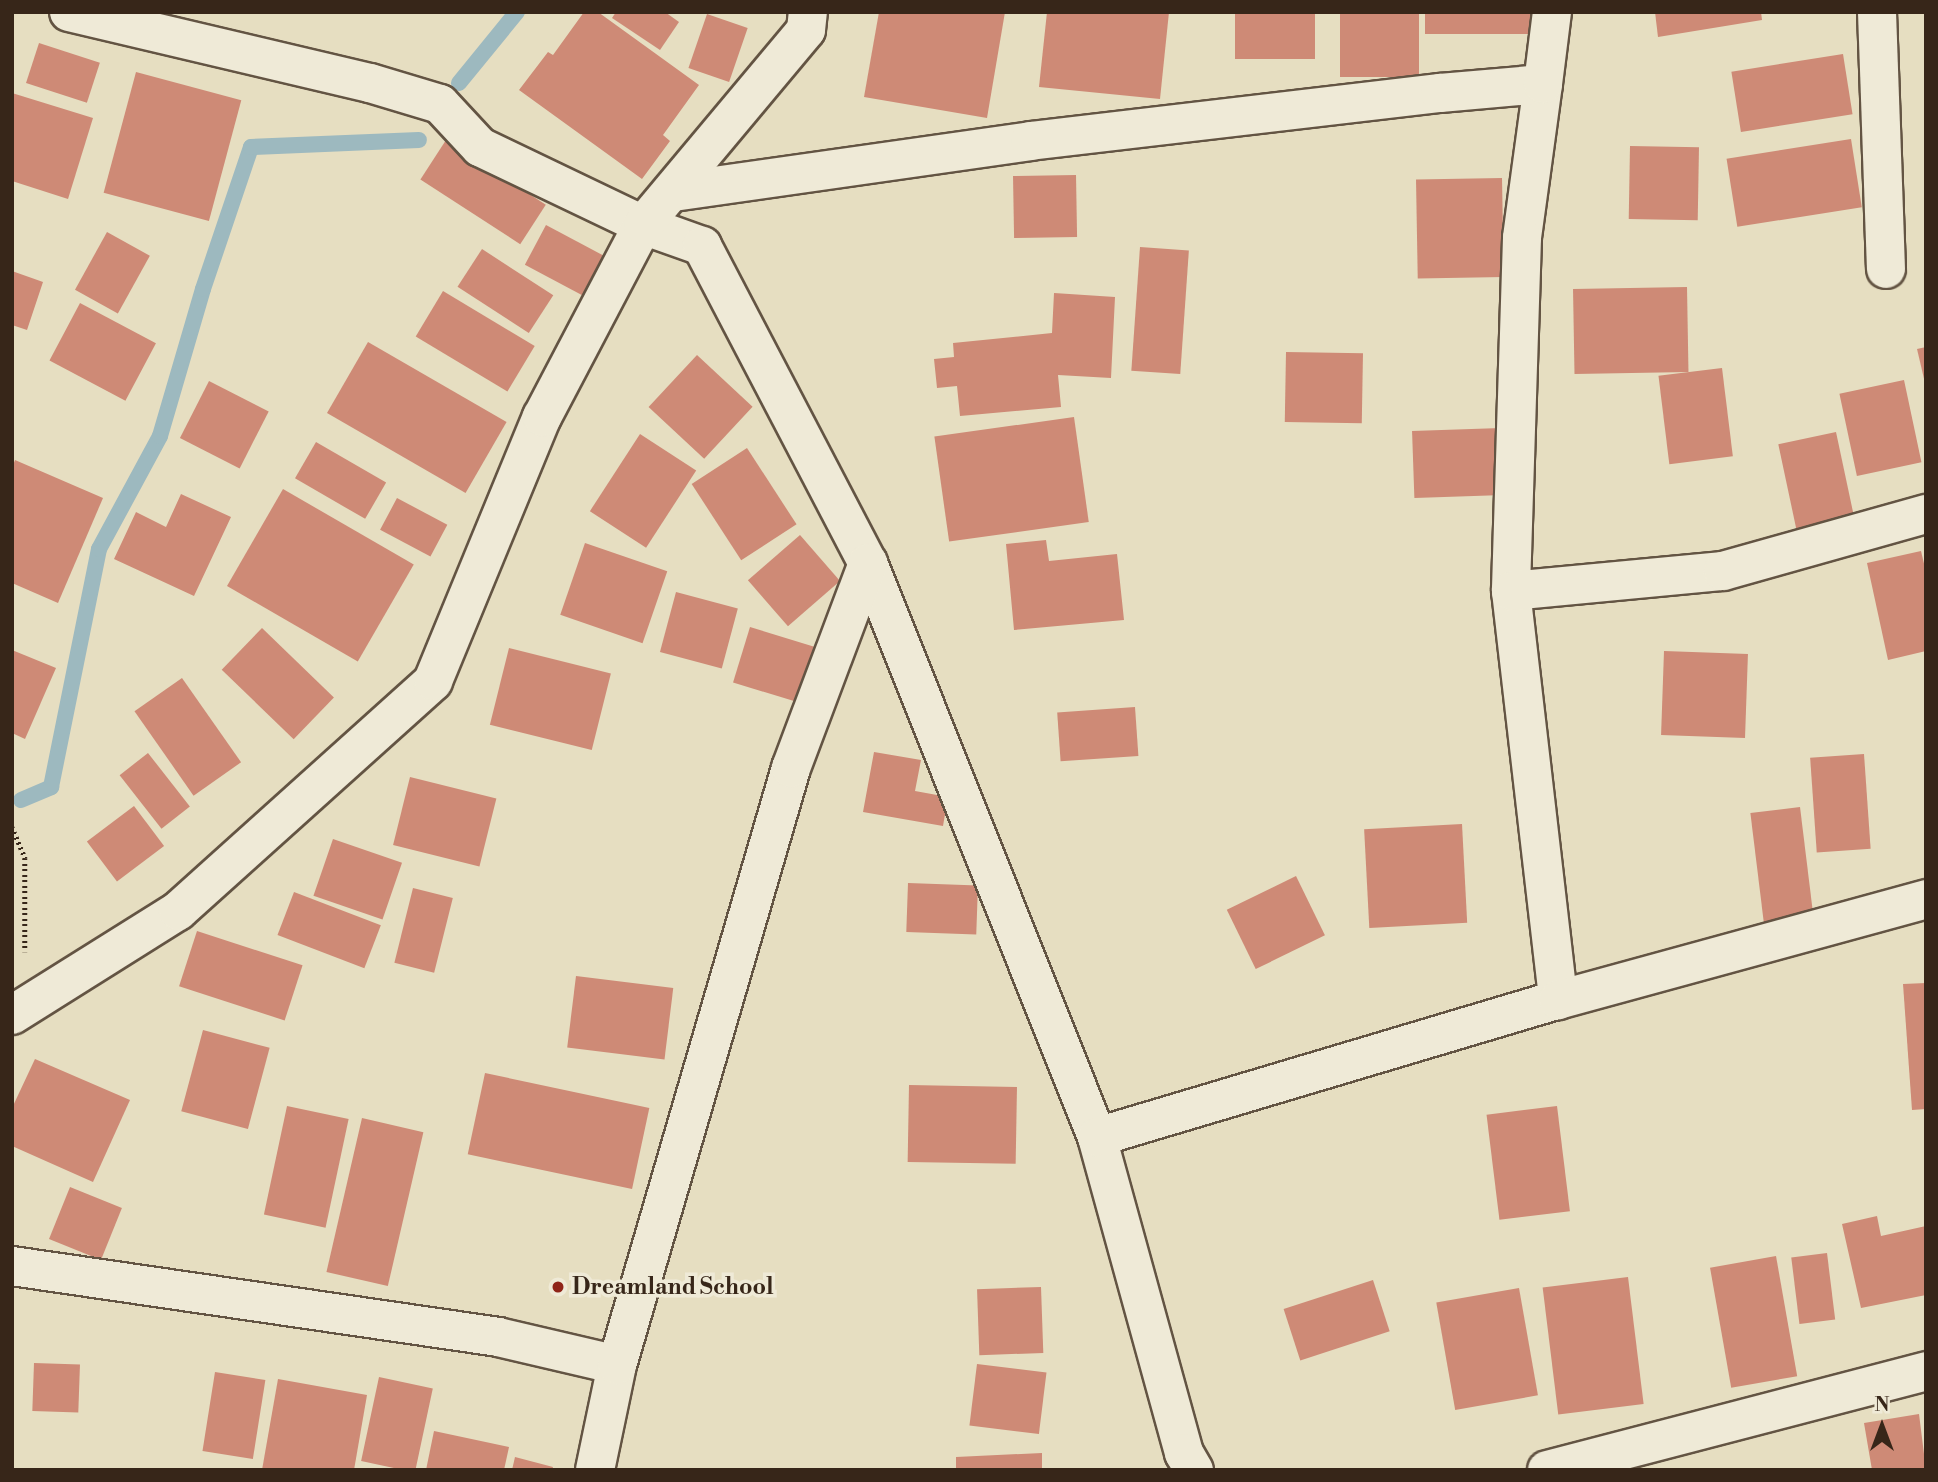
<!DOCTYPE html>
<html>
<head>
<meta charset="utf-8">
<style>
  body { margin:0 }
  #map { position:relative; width:1938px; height:1482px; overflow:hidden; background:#e6dec1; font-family:"Libre Bodoni",serif }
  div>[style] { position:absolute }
  .stream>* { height:16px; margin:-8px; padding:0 8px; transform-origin:8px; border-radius:8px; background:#9db9bf }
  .building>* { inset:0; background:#ce8a76; transform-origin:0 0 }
  .path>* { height:4.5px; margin-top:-2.25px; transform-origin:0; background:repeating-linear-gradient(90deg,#372619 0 2px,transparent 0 5.5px) }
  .roads { filter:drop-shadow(2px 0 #635443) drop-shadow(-2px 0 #635443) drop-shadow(0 2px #635443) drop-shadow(0 -2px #635443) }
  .minor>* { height:38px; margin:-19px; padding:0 19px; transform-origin:19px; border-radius:19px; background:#efead7 }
  .dots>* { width:19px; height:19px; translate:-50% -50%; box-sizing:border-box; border:4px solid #efead7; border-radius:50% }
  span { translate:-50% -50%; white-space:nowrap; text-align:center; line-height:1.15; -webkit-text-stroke:7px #efead7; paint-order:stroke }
  .poi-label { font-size:23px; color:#372619; font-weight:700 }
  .left { translate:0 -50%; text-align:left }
  .frame { position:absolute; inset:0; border:14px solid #372619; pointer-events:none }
  .north { position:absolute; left:1847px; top:1391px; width:70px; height:70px; -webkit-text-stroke:5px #efead7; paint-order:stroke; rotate:0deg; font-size:19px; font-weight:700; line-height:28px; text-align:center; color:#372619 }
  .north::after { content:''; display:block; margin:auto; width:24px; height:32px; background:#372619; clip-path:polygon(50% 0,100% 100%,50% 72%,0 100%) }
</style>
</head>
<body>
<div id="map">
  <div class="stream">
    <i style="left:459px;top:83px;width:92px;rotate:-50.8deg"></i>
    <i style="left:21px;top:800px;width:33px;rotate:-23deg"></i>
    <i style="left:51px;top:787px;width:243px;rotate:-78.6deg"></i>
    <i style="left:99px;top:549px;width:128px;rotate:-61.6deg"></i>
    <i style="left:160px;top:436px;width:153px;rotate:-73.7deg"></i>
    <i style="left:203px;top:289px;width:150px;rotate:-71.3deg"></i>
    <i style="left:251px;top:147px;width:168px;rotate:-2.4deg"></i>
  </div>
  <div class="building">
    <i style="clip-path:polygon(584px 12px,598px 12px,699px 85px,663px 135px,670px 141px,642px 179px,519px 90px,548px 52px,553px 55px)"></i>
    <i style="clip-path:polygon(616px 12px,665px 12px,679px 22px,660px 50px,612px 18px)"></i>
    <i style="clip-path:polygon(879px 12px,1005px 12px,987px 118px,864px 97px)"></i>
    <i style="clip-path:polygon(1047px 12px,1169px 12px,1160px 99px,1039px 87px)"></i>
    <i style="left:1235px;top:12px;width:80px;height:47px"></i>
    <i style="left:1340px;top:12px;width:79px;height:65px"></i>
    <i style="left:1425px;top:12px;width:113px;height:22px"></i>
    <i style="clip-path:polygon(1655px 12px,1761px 12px,1762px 20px,1658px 37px)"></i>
    <i style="left:707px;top:14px;width:43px;height:57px;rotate:19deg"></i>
    <i style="left:39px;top:43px;width:64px;height:42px;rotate:18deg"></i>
    <i style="left:1843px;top:54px;width:61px;height:113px;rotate:81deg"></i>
    <i style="left:136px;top:72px;width:109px;height:125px;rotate:15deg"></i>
    <i style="clip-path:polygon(12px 93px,93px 118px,68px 199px,12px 181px)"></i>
    <i style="left:1851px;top:139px;width:69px;height:126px;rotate:81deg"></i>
    <i style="left:446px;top:140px;width:119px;height:47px;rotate:33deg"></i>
    <i style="left:1630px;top:146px;width:69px;height:73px;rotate:1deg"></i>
    <i style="left:1076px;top:175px;width:62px;height:63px;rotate:89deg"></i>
    <i style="left:1502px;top:178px;width:99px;height:86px;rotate:89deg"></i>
    <i style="left:546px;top:225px;width:74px;height:45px;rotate:28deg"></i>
    <i style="left:107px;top:232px;width:49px;height:66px;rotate:29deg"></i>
    <i style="left:1140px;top:247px;width:49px;height:124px;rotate:4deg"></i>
    <i style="left:482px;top:249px;width:85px;height:45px;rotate:33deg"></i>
    <i style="clip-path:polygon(12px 271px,43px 282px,27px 330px,12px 325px)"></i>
    <i style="left:1687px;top:287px;width:85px;height:114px;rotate:89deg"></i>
    <i style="left:443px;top:291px;width:107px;height:53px;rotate:31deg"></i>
    <i style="clip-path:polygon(1054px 293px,1115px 297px,1111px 378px,1058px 375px,1061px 407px,960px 416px,957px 386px,937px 388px,934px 359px,954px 357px,953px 343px,1052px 333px)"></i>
    <i style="left:80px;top:303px;width:86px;height:65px;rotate:28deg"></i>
    <i style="left:368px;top:342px;width:160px;height:82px;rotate:30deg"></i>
    <i style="clip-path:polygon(1926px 347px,1926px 382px,1925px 383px,1917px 349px)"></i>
    <i style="left:1286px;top:352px;width:77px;height:70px;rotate:1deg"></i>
    <i style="left:697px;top:355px;width:76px;height:71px;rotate:43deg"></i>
    <i style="left:1722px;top:368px;width:89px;height:64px;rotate:83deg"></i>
    <i style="left:1904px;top:380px;width:84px;height:66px;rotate:78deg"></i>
    <i style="left:209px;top:381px;width:67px;height:64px;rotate:27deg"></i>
    <i style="left:1074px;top:417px;width:106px;height:141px;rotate:82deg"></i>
    <i style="left:1501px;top:428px;width:67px;height:89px;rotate:88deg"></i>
    <i style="left:1836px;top:432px;width:88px;height:59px;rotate:78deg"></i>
    <i style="left:640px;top:434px;width:67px;height:92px;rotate:33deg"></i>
    <i style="left:316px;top:442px;width:81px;height:42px;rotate:30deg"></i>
    <i style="left:747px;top:448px;width:91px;height:66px;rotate:57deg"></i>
    <i style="clip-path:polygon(15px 460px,103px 498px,58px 603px,12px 583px,12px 468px)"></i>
    <i style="left:283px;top:489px;width:151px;height:112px;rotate:30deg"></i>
    <i style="clip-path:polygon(181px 494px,231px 517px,194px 596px,114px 559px,136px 512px,166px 527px)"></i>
    <i style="left:397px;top:498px;width:57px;height:36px;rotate:28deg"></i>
    <i style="left:800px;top:535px;width:61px;height:69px;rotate:49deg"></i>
    <i style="clip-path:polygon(1046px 540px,1049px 561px,1117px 554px,1124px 620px,1014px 630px,1006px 544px)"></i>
    <i style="left:585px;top:543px;width:87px;height:76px;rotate:19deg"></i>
    <i style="clip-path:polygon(1921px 551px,1926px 572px,1926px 651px,1888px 660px,1867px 563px)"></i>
    <i style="left:676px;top:592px;width:64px;height:62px;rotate:15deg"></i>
    <i style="left:750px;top:627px;width:68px;height:58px;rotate:17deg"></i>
    <i style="left:262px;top:628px;width:100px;height:58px;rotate:44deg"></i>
    <i style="left:509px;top:648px;width:105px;height:79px;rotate:14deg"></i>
    <i style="clip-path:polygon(12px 650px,56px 668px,25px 739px,12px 733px)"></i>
    <i style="left:1664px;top:651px;width:84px;height:84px;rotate:2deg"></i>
    <i style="left:182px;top:678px;width:103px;height:58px;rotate:55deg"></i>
    <i style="left:1135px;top:707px;width:49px;height:78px;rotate:86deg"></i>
    <i style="clip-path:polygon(874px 752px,921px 760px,915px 791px,948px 797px,943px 826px,863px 812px)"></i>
    <i style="left:148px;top:753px;width:68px;height:36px;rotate:52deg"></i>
    <i style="left:1864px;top:754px;width:95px;height:54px;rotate:86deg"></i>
    <i style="left:410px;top:777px;width:89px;height:70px;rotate:14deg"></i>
    <i style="left:134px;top:806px;width:50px;height:59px;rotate:53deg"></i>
    <i style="left:1800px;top:807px;width:115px;height:50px;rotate:83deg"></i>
    <i style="left:1462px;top:824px;width:99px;height:98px;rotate:87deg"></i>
    <i style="left:333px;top:839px;width:73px;height:60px;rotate:19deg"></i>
    <i style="left:1296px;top:876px;width:66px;height:77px;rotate:64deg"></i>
    <i style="left:908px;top:883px;width:70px;height:49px;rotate:2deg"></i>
    <i style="left:413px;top:888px;width:41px;height:77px;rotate:14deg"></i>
    <i style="left:294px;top:892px;width:93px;height:46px;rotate:21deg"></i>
    <i style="left:197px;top:931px;width:111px;height:58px;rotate:18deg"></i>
    <i style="left:576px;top:976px;width:98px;height:72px;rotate:7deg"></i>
    <i style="clip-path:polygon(1926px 983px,1926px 1109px,1912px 1110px,1903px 984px)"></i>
    <i style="left:203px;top:1030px;width:69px;height:84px;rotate:15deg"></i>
    <i style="clip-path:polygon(35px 1059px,130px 1100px,93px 1182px,12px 1146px,12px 1108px)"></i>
    <i style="left:485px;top:1073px;width:168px;height:83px;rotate:12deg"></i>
    <i style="left:909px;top:1085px;width:108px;height:77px;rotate:1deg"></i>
    <i style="left:287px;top:1106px;width:63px;height:111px;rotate:12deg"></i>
    <i style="left:1557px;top:1106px;width:106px;height:71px;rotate:83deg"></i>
    <i style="left:362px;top:1118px;width:63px;height:158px;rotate:13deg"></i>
    <i style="left:70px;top:1187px;width:56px;height:56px;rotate:22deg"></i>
    <i style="clip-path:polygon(1877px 1216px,1881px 1236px,1926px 1226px,1926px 1295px,1861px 1308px,1842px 1224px)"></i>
    <i style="left:1827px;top:1253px;width:67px;height:36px;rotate:83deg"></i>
    <i style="left:1776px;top:1256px;width:122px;height:67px;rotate:80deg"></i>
    <i style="left:1628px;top:1277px;width:128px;height:86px;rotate:83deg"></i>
    <i style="left:1373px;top:1280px;width:54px;height:94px;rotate:72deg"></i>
    <i style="left:1041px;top:1287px;width:66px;height:64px;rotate:88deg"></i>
    <i style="left:1519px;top:1288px;width:109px;height:84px;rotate:80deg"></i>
    <i style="left:34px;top:1363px;width:46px;height:48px;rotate:2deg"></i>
    <i style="left:977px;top:1364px;width:70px;height:62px;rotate:7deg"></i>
    <i style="left:215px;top:1372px;width:51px;height:80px;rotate:9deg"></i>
    <i style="left:379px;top:1377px;width:55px;height:86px;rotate:12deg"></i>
    <i style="clip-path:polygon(278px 1379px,367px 1395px,354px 1470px,262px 1470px)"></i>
    <i style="clip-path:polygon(1919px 1414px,1926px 1470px,1872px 1470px,1864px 1423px)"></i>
    <i style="clip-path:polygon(434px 1431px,509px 1447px,504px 1470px,426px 1470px)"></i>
    <i style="clip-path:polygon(1042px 1453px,1042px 1470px,956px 1470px,956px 1457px)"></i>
    <i style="clip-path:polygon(515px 1457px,553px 1467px,552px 1470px,512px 1470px)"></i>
  </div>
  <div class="path">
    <i style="left:12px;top:827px;width:34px;rotate:67deg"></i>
    <i style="left:25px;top:858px;width:94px;rotate:90deg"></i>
  </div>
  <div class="roads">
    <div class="minor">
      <i style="left:69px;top:12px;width:309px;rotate:13.3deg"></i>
      <i style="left:370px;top:83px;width:73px;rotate:16.7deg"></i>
      <i style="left:440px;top:104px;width:59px;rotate:47.1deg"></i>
      <i style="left:480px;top:147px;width:181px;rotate:25.6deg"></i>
      <i style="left:643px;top:225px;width:63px;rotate:19.6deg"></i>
      <i style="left:702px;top:246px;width:358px;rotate:62.4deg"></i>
      <i style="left:868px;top:563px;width:618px;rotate:68.25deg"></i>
      <i style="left:1097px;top:1137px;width:328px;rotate:74.6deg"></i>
      <i style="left:1184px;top:1453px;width:20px;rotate:60deg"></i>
      <i style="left:1877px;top:12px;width:257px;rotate:88deg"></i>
      <i style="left:1543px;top:84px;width:155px;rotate:97.8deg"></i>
      <i style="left:1522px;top:238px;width:353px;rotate:91.8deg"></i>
      <i style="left:1511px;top:591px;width:412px;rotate:83.4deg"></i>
      <i style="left:673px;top:192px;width:361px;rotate:-8.1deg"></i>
      <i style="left:1030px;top:141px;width:413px;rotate:-6.7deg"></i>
      <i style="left:1440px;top:93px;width:103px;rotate:-5deg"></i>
      <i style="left:1543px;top:84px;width:73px;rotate:-82.9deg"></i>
      <i style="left:1511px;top:591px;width:213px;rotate:-5.4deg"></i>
      <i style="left:1723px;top:571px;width:211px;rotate:-15.7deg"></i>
      <i style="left:12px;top:1015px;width:196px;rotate:-32.1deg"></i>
      <i style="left:178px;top:911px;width:343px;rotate:-42deg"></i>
      <i style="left:433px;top:681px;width:286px;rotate:-67.6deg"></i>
      <i style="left:542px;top:417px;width:217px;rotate:-62.3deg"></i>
      <i style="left:643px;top:225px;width:254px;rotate:-50.1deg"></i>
      <i style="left:806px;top:30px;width:18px;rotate:-84deg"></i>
      <i style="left:1097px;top:1137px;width:481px;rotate:-16.6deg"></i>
      <i style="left:1558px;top:1000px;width:382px;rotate:-15.3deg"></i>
      <i style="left:12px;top:1266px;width:491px;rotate:8.3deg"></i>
      <i style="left:498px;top:1337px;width:122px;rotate:13.2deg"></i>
      <i style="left:595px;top:1470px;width:107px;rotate:-78.2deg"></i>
      <i style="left:617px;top:1365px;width:622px;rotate:-73.75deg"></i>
      <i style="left:791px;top:768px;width:219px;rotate:-69.4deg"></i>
      <i style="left:1547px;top:1470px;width:392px;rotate:-14.6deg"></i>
    </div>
  </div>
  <div class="dots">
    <i style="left:558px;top:1287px;background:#8f2418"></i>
  </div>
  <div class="poi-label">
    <span class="left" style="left:572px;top:1287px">Dreamland School</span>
  </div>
  <div class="frame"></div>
  <div class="north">N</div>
</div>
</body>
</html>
